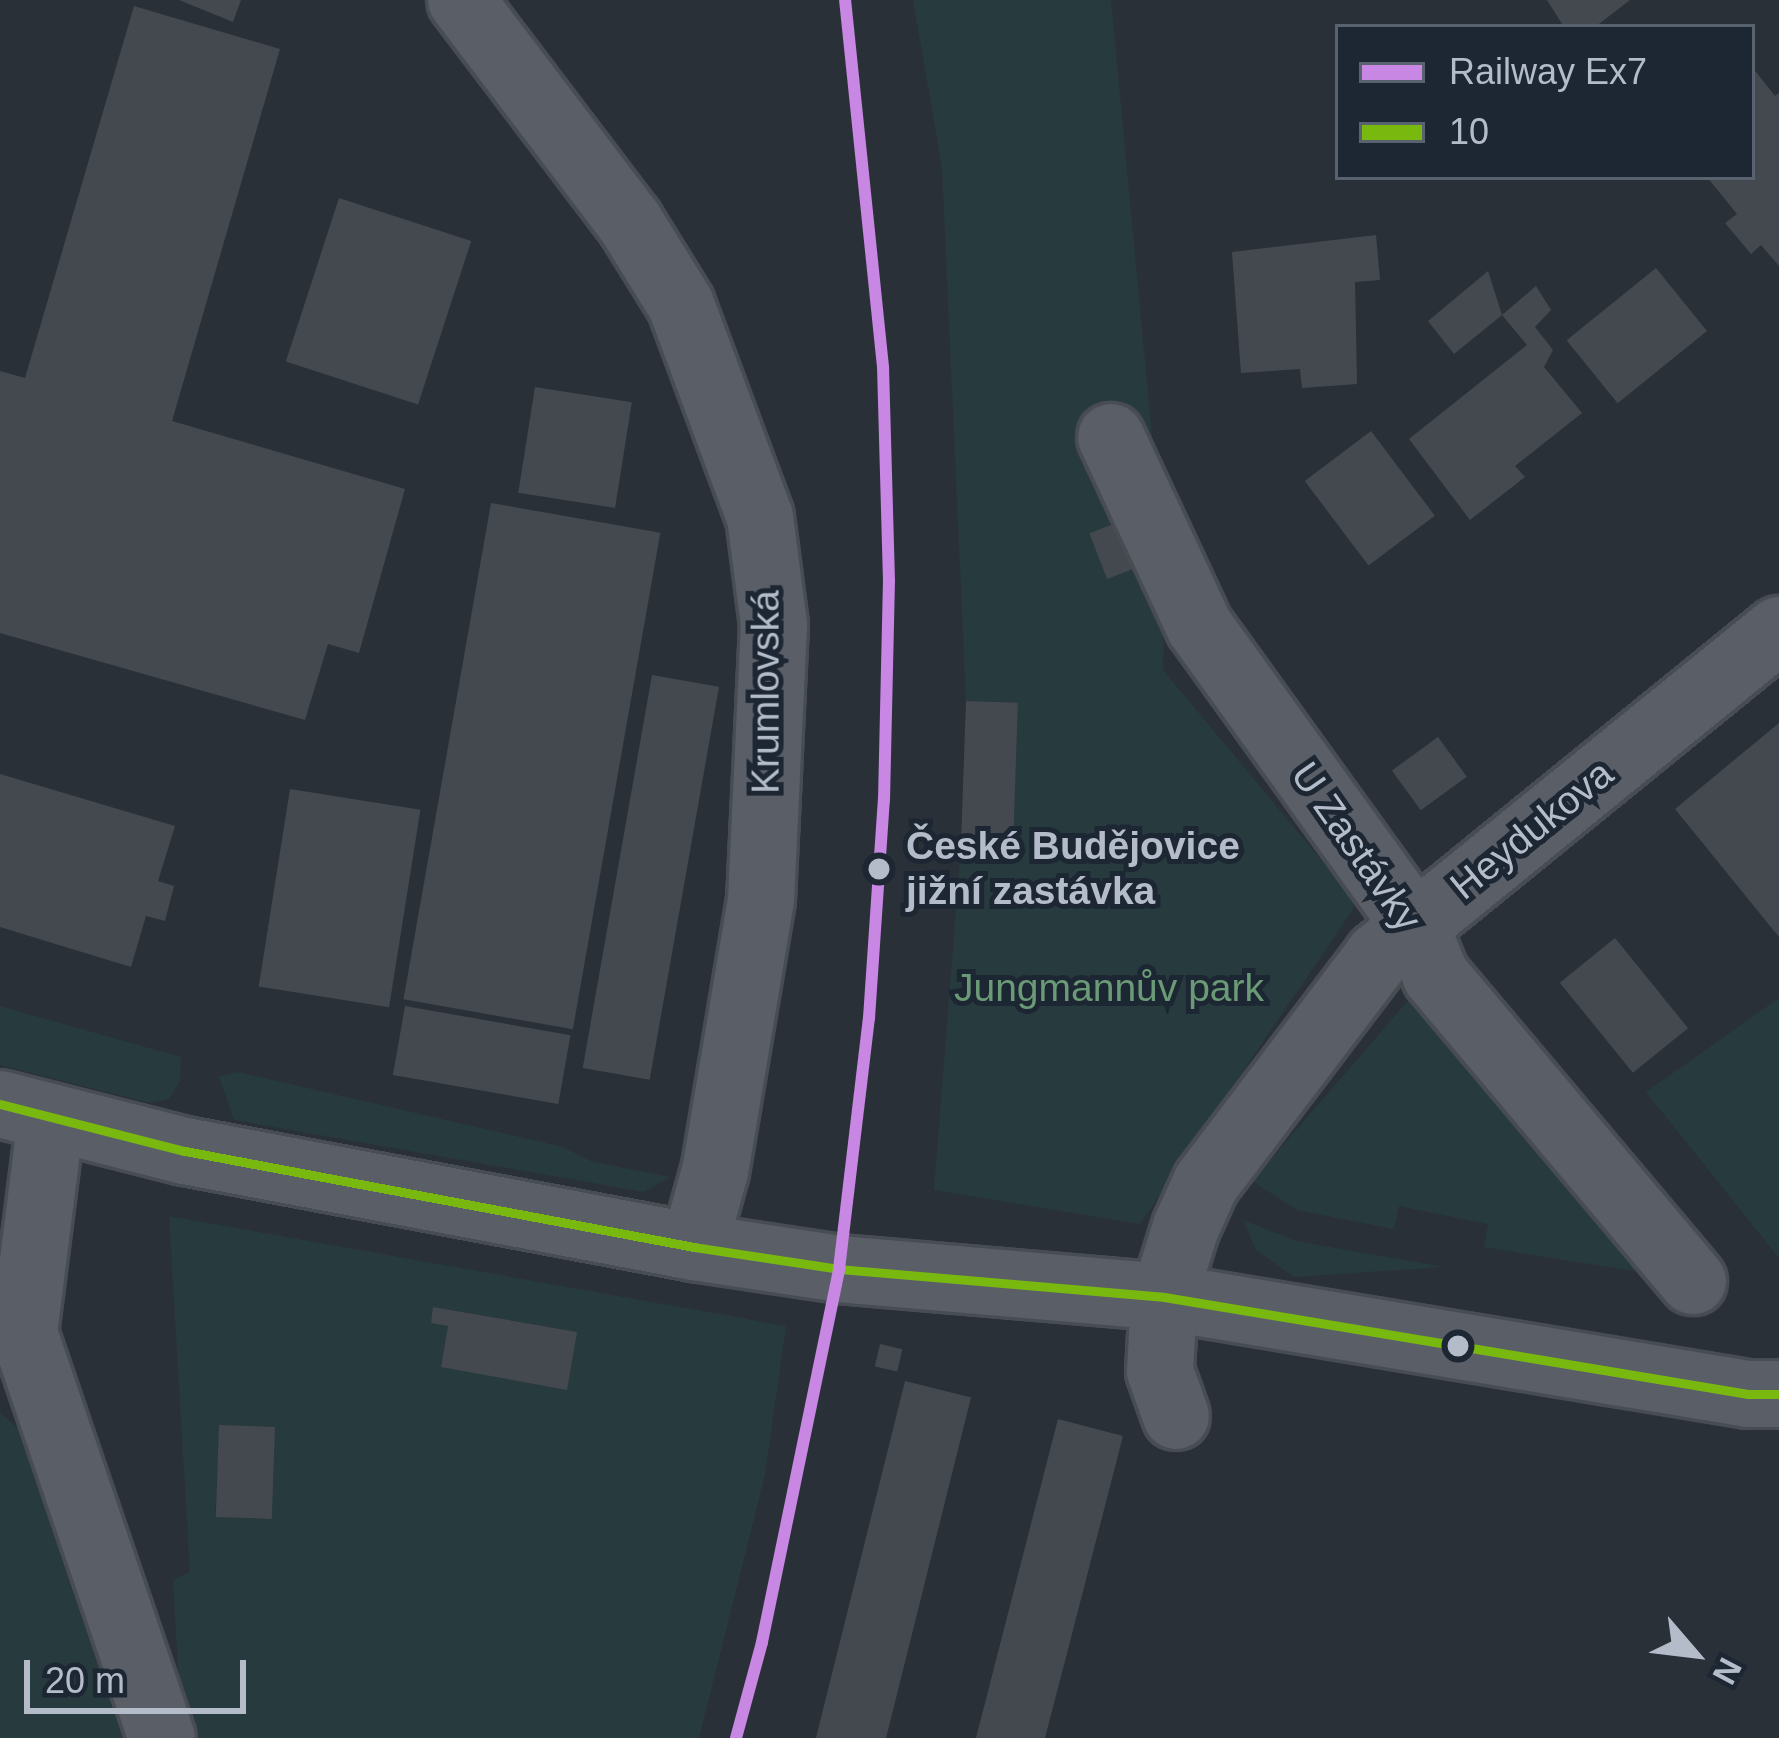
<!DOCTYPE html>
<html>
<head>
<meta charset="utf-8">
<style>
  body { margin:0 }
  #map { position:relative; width:1779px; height:1738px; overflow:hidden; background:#2a3038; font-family:Arial,sans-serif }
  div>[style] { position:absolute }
  .green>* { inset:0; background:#273a3e }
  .building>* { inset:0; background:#444950; transform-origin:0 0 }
  .roads { filter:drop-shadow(3px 0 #484c53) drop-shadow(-3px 0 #484c53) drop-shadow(0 3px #484c53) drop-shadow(0 -3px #484c53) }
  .minor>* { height:66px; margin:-33px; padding:0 33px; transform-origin:33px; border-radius:33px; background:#5a5e66 }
  .bus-1>* { height:9px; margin:-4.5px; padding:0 4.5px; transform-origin:4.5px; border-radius:4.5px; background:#79b90f }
  .rail-1>* { height:12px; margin:-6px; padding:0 6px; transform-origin:6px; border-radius:6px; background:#c787e3 }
  .dots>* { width:33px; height:33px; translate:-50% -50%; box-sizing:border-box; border:6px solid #1d2633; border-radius:50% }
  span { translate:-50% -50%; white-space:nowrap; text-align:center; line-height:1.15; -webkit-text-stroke:10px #1d2633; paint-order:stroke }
  .street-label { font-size:39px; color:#b4bcc9 }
  .stop-label { font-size:39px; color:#b4bcc9; font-weight:700 }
  .left { translate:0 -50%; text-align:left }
  .park-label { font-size:39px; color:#6b9a76 }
  .legend { position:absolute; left:1335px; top:24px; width:420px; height:156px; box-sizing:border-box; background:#1d2633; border:3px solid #59626f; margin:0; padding:15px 21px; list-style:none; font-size:36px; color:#b4bcc9 }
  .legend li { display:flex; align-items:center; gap:24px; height:60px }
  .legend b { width:60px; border:3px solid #59626f }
  .north { position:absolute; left:1635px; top:1594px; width:120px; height:120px; -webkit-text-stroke:9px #1d2633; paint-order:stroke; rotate:118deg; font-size:33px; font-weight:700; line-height:48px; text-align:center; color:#b4bcc9 }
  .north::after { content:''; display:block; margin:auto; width:42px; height:54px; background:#b4bcc9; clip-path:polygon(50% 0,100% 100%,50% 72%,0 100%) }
  .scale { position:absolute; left:24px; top:1660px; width:222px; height:54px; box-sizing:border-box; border:6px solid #b4bcc9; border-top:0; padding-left:15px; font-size:36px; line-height:42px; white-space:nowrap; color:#b4bcc9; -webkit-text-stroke:9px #1d2633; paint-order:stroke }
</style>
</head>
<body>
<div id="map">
  <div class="green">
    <i style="clip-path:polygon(913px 0,1111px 0,1165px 574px,1163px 670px,1357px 903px,1140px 1224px,934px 1190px,960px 858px,1012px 858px,1018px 704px,966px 701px,942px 167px)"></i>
    <i style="clip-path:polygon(1779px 998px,1779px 1258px,1646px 1092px)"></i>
    <i style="clip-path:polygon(1415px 999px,1647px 1273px,1484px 1247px,1488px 1224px,1399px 1206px,1394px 1229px,1297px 1210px,1252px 1181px,1406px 1003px)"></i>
    <i style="clip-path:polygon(0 1006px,181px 1057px,180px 1081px,169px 1099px,150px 1103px,0 1065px)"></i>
    <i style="clip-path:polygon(238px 1072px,563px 1147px,593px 1162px,670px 1177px,644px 1192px,234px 1120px,219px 1076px)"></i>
    <i style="clip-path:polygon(evenodd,169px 1216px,786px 1326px,765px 1475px,699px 1738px,189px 1738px,180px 1707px,173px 1580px,190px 1572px,169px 1216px,434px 1307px,576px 1332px,576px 1333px,441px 1367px,448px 1326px,431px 1323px,434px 1307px,169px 1216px,220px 1425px,270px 1519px,215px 1516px,220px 1425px)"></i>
    <i style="clip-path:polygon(1243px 1220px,1296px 1241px,1444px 1267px,1294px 1277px,1256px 1250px)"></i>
    <i style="clip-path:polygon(0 1413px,32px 1440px,146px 1738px,0 1738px)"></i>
  </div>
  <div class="building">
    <i style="clip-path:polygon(179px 0,241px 0,233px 22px)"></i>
    <i style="clip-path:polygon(1547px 0,1630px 0,1595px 27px,1564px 27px)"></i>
    <i style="clip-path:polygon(134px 6px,280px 49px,172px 421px,405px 489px,359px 653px,328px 644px,305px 720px,0 633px,0 371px,25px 378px)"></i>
    <i style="clip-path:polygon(1752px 67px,1775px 96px,1779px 93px,1779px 266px,1761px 245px,1751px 254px,1725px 223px,1737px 214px,1707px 177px,1752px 177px)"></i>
    <i style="left:339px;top:198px;width:139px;height:172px;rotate:18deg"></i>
    <i style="clip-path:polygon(1376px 235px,1380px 280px,1355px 282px,1357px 384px,1302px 388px,1300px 369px,1241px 373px,1232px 252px)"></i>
    <i style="left:1656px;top:268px;width:81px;height:115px;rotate:51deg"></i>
    <i style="clip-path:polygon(1488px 271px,1502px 315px,1454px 354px,1428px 321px)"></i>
    <i style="clip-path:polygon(1536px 286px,1551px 310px,1535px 327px,1553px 350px,1544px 367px,1582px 413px,1515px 466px,1525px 477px,1470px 520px,1409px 439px,1527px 345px,1502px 315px)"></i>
    <i style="left:535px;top:387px;width:98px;height:107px;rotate:9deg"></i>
    <i style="left:1371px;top:431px;width:106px;height:83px;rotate:53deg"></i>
    <i style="left:491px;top:503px;width:172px;height:504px;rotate:10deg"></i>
    <i style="left:1124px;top:520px;width:49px;height:37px;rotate:69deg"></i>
    <i style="left:652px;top:675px;width:68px;height:399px;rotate:10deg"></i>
    <i style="left:966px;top:701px;width:52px;height:157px;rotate:2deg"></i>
    <i style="clip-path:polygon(1779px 723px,1779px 937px,1675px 809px)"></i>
    <i style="left:1438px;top:737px;width:49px;height:57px;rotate:54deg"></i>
    <i style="clip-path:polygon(0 774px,175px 826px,158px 881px,174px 886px,165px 921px,146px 916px,131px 967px,0 927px)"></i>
    <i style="left:290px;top:789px;width:132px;height:200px;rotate:9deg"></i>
    <i style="left:1615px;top:938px;width:116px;height:71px;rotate:51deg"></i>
    <i style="left:405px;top:1006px;width:168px;height:70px;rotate:10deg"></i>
    <i style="clip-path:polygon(433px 1307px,577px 1332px,567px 1390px,441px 1367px,448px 1326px,431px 1323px)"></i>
    <i style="left:880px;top:1344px;width:23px;height:23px;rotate:13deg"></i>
    <i style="left:905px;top:1381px;width:68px;height:368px;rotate:14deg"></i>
    <i style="clip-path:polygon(1058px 1419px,1123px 1436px,1065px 1661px,1045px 1738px,976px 1738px)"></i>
    <i style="left:219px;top:1425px;width:56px;height:92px;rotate:2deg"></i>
  </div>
  <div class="roads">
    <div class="minor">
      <i style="left:461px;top:0;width:278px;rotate:52.8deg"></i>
      <i style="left:629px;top:221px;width:99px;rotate:58.2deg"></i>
      <i style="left:681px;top:305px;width:226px;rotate:69.6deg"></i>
      <i style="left:760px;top:517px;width:109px;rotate:82.6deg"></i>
      <i style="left:774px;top:625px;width:275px;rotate:92.7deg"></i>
      <i style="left:761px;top:900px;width:275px;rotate:99.6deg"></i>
      <i style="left:715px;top:1171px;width:79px;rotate:105.4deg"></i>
      <i style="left:1111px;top:437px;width:208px;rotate:65deg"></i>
      <i style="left:1199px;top:626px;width:369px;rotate:54.2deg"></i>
      <i style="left:1415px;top:925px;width:55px;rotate:67.6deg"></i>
      <i style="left:1436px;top:976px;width:399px;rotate:49.9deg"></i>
      <i style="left:0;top:1104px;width:191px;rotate:14.3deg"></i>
      <i style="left:185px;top:1151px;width:518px;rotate:10.68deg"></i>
      <i style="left:694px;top:1247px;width:147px;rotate:8.6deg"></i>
      <i style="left:839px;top:1269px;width:326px;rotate:4.9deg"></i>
      <i style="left:1164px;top:1297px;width:592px;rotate:9.43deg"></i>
      <i style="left:1748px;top:1394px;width:31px"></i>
      <i style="left:51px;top:1119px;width:216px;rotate:97.2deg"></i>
      <i style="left:24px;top:1333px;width:428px;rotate:71.2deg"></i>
      <i style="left:1176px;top:1416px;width:48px;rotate:-109.6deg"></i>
      <i style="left:1160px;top:1371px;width:74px;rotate:-86.9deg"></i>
      <i style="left:1164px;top:1297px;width:73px;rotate:-72.6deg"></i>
      <i style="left:1186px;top:1227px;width:48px;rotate:-65.6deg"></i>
      <i style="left:1206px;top:1183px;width:285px;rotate:-52.8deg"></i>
      <i style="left:1378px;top:956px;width:517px;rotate:-39.11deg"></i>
    </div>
  </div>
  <div class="bus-1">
    <i style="left:0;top:1104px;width:191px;rotate:14.3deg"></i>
    <i style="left:185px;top:1151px;width:518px;rotate:10.68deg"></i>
    <i style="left:694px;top:1247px;width:147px;rotate:8.6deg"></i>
    <i style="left:839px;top:1269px;width:326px;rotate:4.9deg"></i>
    <i style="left:1164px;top:1297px;width:592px;rotate:9.43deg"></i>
    <i style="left:1748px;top:1394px;width:31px"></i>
  </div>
  <div class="rail-1">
    <i style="left:736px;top:1738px;width:99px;rotate:-74.8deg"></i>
    <i style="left:762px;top:1642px;width:381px;rotate:-78.3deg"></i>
    <i style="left:839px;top:1269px;width:253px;rotate:-83.2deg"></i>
    <i style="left:869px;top:1018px;width:219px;rotate:-86.1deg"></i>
    <i style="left:884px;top:800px;width:219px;rotate:-88.7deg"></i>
    <i style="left:889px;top:581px;width:214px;rotate:-91.6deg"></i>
    <i style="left:883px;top:367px;width:369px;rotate:-95.9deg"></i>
  </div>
  <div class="dots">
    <i style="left:879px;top:869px;background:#b4bcc9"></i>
    <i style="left:1458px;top:1346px;background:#b4bcc9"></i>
  </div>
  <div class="street-label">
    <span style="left:766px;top:692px;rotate:-90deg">Krumlovská</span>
    <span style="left:1532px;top:830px;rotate:-39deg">Heydukova</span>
    <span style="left:1356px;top:847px;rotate:55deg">U Zastávky</span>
  </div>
  <div class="stop-label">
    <span class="left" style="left:906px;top:869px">České Budějovice<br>jižní zastávka</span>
  </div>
  <div class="park-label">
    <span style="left:1109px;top:988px">Jungmannův park</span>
  </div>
  <ul class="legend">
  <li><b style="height:15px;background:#c787e3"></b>Railway Ex7</li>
  <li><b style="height:15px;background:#79b90f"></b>10</li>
  </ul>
  <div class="north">N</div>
  <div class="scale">20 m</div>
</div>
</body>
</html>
